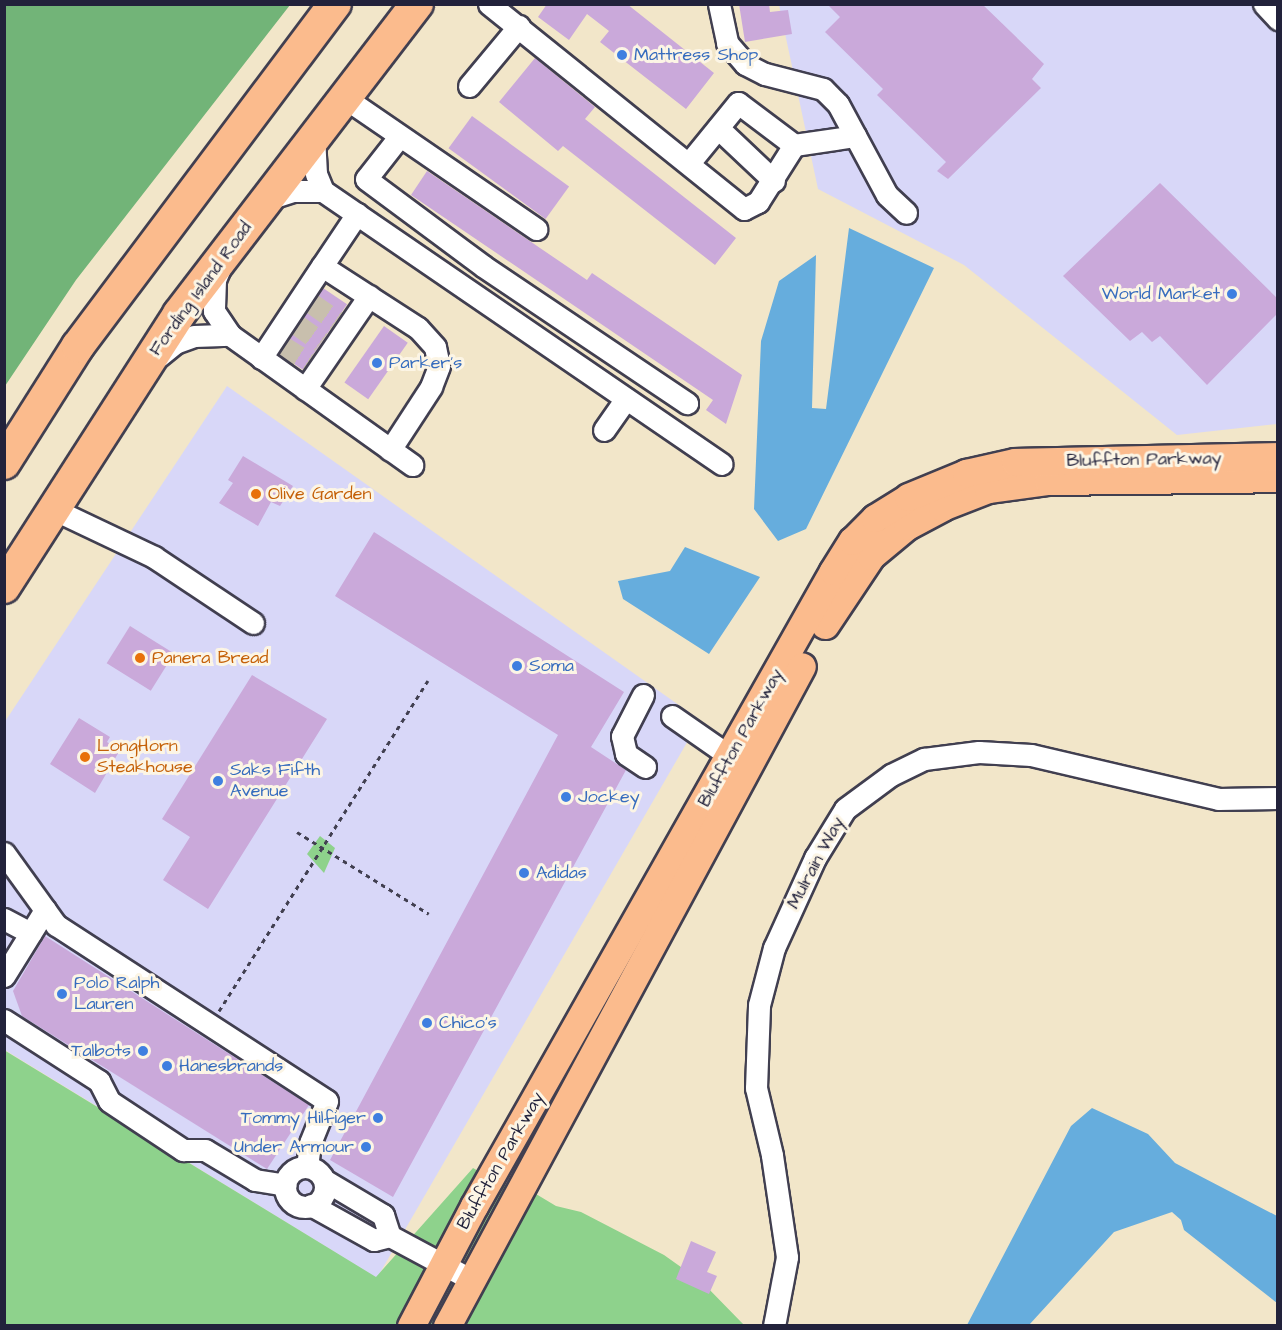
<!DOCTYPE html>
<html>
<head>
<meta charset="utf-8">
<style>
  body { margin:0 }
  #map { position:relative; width:1282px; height:1330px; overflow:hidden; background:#f2e6c9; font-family:"Architects Daughter",sans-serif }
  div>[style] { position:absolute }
  .built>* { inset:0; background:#d8d7f8 }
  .green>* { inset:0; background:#8ed28c }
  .forest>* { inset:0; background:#72b478 }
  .water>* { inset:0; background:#66addd }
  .building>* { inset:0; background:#caa9da; transform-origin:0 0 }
  .minor-tunnel>* { height:21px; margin-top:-10.5px; transform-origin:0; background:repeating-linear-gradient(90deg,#c8bfad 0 21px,transparent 0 31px) }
  .path>* { height:3px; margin-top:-1.5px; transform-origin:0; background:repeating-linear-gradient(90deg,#413f50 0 4.5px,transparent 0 9px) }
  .roads { filter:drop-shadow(2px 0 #413f50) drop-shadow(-2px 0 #413f50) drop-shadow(0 2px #413f50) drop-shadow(0 -2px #413f50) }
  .minor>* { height:21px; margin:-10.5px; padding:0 10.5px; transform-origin:10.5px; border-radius:10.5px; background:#fff }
  .minor>.ring { margin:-10.5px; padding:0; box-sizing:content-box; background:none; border:21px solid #fff; border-radius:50% }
  .major>* { height:27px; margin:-13.5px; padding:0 13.5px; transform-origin:13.5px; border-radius:13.5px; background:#fbbb8d }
  .highway>* { height:32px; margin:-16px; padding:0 16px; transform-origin:16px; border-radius:16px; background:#fbbb8d }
  .dots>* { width:16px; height:16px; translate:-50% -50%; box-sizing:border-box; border:3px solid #fcf5e5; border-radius:50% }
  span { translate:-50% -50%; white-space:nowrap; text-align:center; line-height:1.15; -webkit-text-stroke:6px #fcf5e5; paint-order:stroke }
  .shop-label { font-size:18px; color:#366cbe }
  .left { translate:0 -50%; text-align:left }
  .right { translate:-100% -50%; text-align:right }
  .street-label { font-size:18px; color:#22223b }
  .food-label { font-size:18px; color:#c56008 }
  .frame { position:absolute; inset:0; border:6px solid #22223b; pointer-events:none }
</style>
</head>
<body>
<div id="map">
  <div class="built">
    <i style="clip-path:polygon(779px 5px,1277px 5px,1277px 424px,1177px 435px,964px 265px,818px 189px)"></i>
    <i style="clip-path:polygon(227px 386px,700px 720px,377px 1278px,5px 1050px,4px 723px)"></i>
  </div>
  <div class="green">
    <i style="clip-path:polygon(320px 836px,335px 848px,324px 873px,307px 854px)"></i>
    <i style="clip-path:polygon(4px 1050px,376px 1277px,473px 1168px,500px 1183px,531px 1191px,556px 1206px,581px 1212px,664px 1255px,702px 1282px,744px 1325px,5px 1325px)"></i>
  </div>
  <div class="forest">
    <i style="clip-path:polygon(5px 4px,290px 5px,76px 280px,5px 386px)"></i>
  </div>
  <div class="water">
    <i style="clip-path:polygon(849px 228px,934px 268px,806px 529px,778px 541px,754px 509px,761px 341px,779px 281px,816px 255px,812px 408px,826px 409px)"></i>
    <i style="clip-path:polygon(685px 547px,760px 577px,709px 654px,623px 599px,618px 581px,670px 571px)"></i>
    <i style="clip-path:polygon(1092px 1108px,1148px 1134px,1175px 1163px,1277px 1216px,1277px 1303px,1184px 1230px,1181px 1220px,1172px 1212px,1114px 1232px,1029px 1325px,967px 1325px,1071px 1126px)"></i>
  </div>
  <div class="building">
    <i style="clip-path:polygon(547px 4px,627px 4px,714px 73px,686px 109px,600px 42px,609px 31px,587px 14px,569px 40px,538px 17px)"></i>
    <i style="clip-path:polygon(739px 4px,769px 4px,770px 12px,788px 10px,792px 34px,745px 42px)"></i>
    <i style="clip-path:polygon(827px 4px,982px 4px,1044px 64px,1032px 79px,1041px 88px,948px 179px,937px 171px,946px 162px,877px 95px,883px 89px,825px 32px,840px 17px)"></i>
    <i style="clip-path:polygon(535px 58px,595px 107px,585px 119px,736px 238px,715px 265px,563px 146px,558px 151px,499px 102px)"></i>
    <i style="left:472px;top:116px;width:120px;height:40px;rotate:36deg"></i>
    <i style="clip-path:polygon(427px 171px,587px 280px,592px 273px,742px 375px,726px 424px,706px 410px,713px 400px,411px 195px)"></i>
    <i style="clip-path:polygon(1160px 183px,1278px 299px,1278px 313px,1207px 385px,1160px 336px,1152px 342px,1142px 332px,1130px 341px,1063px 276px)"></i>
    <i style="left:323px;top:288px;width:29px;height:79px;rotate:34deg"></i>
    <i style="left:384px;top:326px;width:29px;height:69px;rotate:35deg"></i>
    <i style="clip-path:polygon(243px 456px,293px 486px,280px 506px,271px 502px,258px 526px,219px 503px,233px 483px,228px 480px)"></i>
    <i style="clip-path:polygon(374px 532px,624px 692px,591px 747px,626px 770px,393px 1197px,330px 1160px,558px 735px,335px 596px)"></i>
    <i style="left:130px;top:626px;width:52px;height:44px;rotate:32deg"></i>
    <i style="clip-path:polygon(252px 675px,327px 719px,208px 909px,163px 880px,190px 837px,162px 819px)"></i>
    <i style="clip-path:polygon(79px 718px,110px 737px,107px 742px,120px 750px,95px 793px,50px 764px)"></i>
    <i style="clip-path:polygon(45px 936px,309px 1105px,267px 1169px,22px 1016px,13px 991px)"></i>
    <i style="clip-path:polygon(691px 1241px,716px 1252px,707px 1272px,717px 1276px,709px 1294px,676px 1279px)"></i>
  </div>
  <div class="minor-tunnel">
    <i style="left:310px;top:302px;width:32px;rotate:35deg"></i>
    <i style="left:295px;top:323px;width:32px;rotate:36deg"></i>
    <i style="left:281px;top:345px;width:32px;rotate:32deg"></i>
  </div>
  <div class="path">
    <i style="left:297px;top:832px;width:155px;rotate:31.8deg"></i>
    <i style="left:219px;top:1011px;width:391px;rotate:-57.7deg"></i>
  </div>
  <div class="roads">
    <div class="minor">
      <i style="left:489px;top:4px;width:327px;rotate:38.8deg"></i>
      <i style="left:744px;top:209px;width:16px;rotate:-27deg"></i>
      <i style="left:758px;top:202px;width:67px;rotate:-57.7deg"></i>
      <i style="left:794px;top:145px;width:70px;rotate:-143.1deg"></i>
      <i style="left:738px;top:103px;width:77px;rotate:129.2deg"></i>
      <i style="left:719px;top:4px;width:40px;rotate:78deg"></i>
      <i style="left:727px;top:43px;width:28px;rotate:49deg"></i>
      <i style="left:745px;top:64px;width:22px;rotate:27deg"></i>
      <i style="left:765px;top:74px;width:60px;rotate:14.5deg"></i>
      <i style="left:823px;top:89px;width:21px;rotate:45deg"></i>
      <i style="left:838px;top:104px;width:103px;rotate:61.7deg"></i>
      <i style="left:887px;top:195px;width:26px;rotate:43deg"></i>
      <i style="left:1264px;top:4px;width:21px;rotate:47deg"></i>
      <i style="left:469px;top:86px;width:78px;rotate:-50.2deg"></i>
      <i style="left:345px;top:98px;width:232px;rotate:34.4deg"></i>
      <i style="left:718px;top:128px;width:77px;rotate:43.4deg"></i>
      <i style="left:399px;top:137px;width:53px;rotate:128.2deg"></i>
      <i style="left:366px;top:179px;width:146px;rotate:36.6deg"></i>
      <i style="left:483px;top:266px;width:246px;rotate:33.9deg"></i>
      <i style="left:794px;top:145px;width:62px;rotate:-8.4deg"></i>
      <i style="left:323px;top:191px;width:483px;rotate:34.4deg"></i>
      <i style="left:268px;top:199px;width:26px;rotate:-18deg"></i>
      <i style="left:293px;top:191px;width:30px"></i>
      <i style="left:323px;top:191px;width:18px;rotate:-112deg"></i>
      <i style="left:316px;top:174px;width:35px;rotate:-93deg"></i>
      <i style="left:322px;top:266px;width:63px;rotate:-56.1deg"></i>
      <i style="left:220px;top:268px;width:13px;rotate:113deg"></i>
      <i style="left:215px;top:280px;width:31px;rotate:92deg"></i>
      <i style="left:214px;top:311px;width:29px;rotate:56deg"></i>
      <i style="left:230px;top:335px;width:224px;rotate:35.5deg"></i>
      <i style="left:159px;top:356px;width:21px;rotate:-39deg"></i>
      <i style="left:175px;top:343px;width:20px;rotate:-20deg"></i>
      <i style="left:194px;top:336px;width:36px;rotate:-2deg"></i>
      <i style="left:261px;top:358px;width:110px;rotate:-56.5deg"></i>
      <i style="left:322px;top:266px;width:114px;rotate:32.9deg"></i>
      <i style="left:418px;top:328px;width:25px;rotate:48deg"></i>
      <i style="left:435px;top:347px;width:19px;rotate:78deg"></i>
      <i style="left:439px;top:366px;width:22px;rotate:111deg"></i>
      <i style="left:431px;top:387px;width:75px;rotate:123.1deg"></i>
      <i style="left:305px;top:389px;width:113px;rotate:-55.5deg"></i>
      <i style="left:604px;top:430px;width:38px;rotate:-55deg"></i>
      <i style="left:53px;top:509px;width:112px;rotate:25.4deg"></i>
      <i style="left:154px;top:557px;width:119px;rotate:33.7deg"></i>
      <i style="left:643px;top:695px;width:46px;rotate:117.1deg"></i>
      <i style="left:622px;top:736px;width:18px;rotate:77deg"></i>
      <i style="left:626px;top:754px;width:23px;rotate:34deg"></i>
      <i style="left:672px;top:716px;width:72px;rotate:34.8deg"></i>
      <i style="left:4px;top:853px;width:89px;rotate:54.2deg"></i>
      <i style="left:56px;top:925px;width:323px;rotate:33deg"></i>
      <i style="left:327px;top:1101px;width:45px;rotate:112deg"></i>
      <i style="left:310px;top:1143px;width:24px;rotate:97deg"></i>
      <i style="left:4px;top:919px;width:30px;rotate:28deg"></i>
      <i style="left:4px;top:976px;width:78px;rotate:-58.2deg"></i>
      <i style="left:4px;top:1020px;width:113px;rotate:32.7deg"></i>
      <i style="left:99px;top:1081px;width:22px;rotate:63deg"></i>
      <i style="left:109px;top:1101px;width:89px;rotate:33.5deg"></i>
      <i style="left:183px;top:1150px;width:22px"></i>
      <i style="left:205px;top:1150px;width:58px;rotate:31deg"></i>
      <i style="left:255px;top:1180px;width:31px;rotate:9deg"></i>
      <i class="ring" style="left:285px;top:1167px;width:19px;height:19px"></i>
      <i style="left:324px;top:1180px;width:69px;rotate:30.7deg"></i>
      <i style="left:383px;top:1215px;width:22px;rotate:72deg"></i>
      <i style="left:311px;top:1205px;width:72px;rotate:29.1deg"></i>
      <i style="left:374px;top:1240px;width:16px;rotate:-14deg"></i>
      <i style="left:390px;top:1236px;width:93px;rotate:28.2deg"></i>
      <i style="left:774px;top:1326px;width:70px;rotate:-79.3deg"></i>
      <i style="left:787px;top:1257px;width:103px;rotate:-98.4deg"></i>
      <i style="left:772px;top:1155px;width:69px;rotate:-103.4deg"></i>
      <i style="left:756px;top:1088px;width:83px;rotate:-87.9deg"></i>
      <i style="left:759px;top:1005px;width:59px;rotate:-75.3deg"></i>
      <i style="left:774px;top:948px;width:99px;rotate:-65.5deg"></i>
      <i style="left:815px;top:858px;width:57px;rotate:-58.5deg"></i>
      <i style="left:845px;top:809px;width:57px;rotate:-36.5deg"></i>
      <i style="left:891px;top:775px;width:37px;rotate:-26deg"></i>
      <i style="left:924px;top:759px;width:55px;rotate:-7.3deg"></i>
      <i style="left:979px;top:752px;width:52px;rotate:3.3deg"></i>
      <i style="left:1031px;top:755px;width:192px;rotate:13.2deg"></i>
      <i style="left:1218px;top:799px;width:60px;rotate:-1deg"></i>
    </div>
    <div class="major">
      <i style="left:825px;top:625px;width:83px;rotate:-56.3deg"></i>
      <i style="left:871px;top:556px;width:47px;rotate:-39.8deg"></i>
      <i style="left:907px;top:526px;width:40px;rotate:-28deg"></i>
      <i style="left:942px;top:507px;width:49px;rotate:-21.4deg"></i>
      <i style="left:988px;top:489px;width:61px;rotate:-7.6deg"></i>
      <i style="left:1048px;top:481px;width:230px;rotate:-0.7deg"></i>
      <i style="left:411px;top:1326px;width:136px;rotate:-62.3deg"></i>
      <i style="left:474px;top:1206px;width:729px;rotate:-60.52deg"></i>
      <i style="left:833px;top:571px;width:36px;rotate:-58deg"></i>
      <i style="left:852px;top:541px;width:33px;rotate:-45deg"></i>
      <i style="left:875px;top:518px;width:39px;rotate:-32deg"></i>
      <i style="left:908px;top:497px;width:63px;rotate:-22.5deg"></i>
      <i style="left:966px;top:473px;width:50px;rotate:-12.7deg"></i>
      <i style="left:1015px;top:462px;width:263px;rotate:-1.3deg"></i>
      <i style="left:447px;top:1326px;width:749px;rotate:-61.73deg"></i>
    </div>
    <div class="highway">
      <i style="left:4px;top:463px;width:138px;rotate:-57.7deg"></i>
      <i style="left:78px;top:346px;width:428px;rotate:-53.1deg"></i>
      <i style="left:4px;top:587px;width:324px;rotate:-57.3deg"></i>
      <i style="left:179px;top:314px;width:391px;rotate:-52.5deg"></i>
    </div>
  </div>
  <div class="dots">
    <i style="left:622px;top:55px;background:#3f7fe0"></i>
    <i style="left:1232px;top:294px;background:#3f7fe0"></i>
    <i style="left:377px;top:363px;background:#3f7fe0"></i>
    <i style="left:256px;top:494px;background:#e8710a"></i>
    <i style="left:140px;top:658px;background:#e8710a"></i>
    <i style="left:517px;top:666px;background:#3f7fe0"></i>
    <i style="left:85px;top:757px;background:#e8710a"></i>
    <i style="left:218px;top:781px;background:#3f7fe0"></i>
    <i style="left:566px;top:797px;background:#3f7fe0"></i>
    <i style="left:524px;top:873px;background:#3f7fe0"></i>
    <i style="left:62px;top:994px;background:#3f7fe0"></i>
    <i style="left:427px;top:1023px;background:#3f7fe0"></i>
    <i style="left:143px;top:1051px;background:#3f7fe0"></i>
    <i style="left:167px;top:1066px;background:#3f7fe0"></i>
    <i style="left:378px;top:1118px;background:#3f7fe0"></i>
    <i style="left:366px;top:1147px;background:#3f7fe0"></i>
  </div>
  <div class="shop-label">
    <span class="left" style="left:634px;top:55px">Mattress Shop</span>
    <span class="right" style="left:1220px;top:294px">World Market</span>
    <span class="left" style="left:389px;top:363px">Parker's</span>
    <span class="left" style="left:529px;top:666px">Soma</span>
    <span class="left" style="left:230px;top:781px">Saks Fifth<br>Avenue</span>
    <span class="left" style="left:578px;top:797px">Jockey</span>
    <span class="left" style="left:536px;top:873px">Adidas</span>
    <span class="left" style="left:74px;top:994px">Polo Ralph<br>Lauren</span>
    <span class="left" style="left:439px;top:1023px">Chico's</span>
    <span class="right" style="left:131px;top:1051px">Talbots</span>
    <span class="left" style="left:179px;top:1066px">Hanesbrands</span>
    <span class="right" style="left:366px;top:1118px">Tommy Hilfiger</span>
    <span class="right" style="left:354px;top:1147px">Under Armour</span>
  </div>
  <div class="street-label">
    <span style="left:201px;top:289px;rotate:-54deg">Fording Island Road</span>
    <span style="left:1144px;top:460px;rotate:-1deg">Bluffton Parkway</span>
    <span style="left:741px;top:738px;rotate:-61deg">Bluffton Parkway</span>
    <span style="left:816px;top:863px;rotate:-62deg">Mulrain Way</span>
    <span style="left:501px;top:1161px;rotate:-60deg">Bluffton Parkway</span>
  </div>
  <div class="food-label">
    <span class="left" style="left:268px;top:494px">Olive Garden</span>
    <span class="left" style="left:152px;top:658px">Panera Bread</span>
    <span class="left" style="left:97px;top:757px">LongHorn<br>Steakhouse</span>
  </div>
  <div class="frame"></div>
</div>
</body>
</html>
